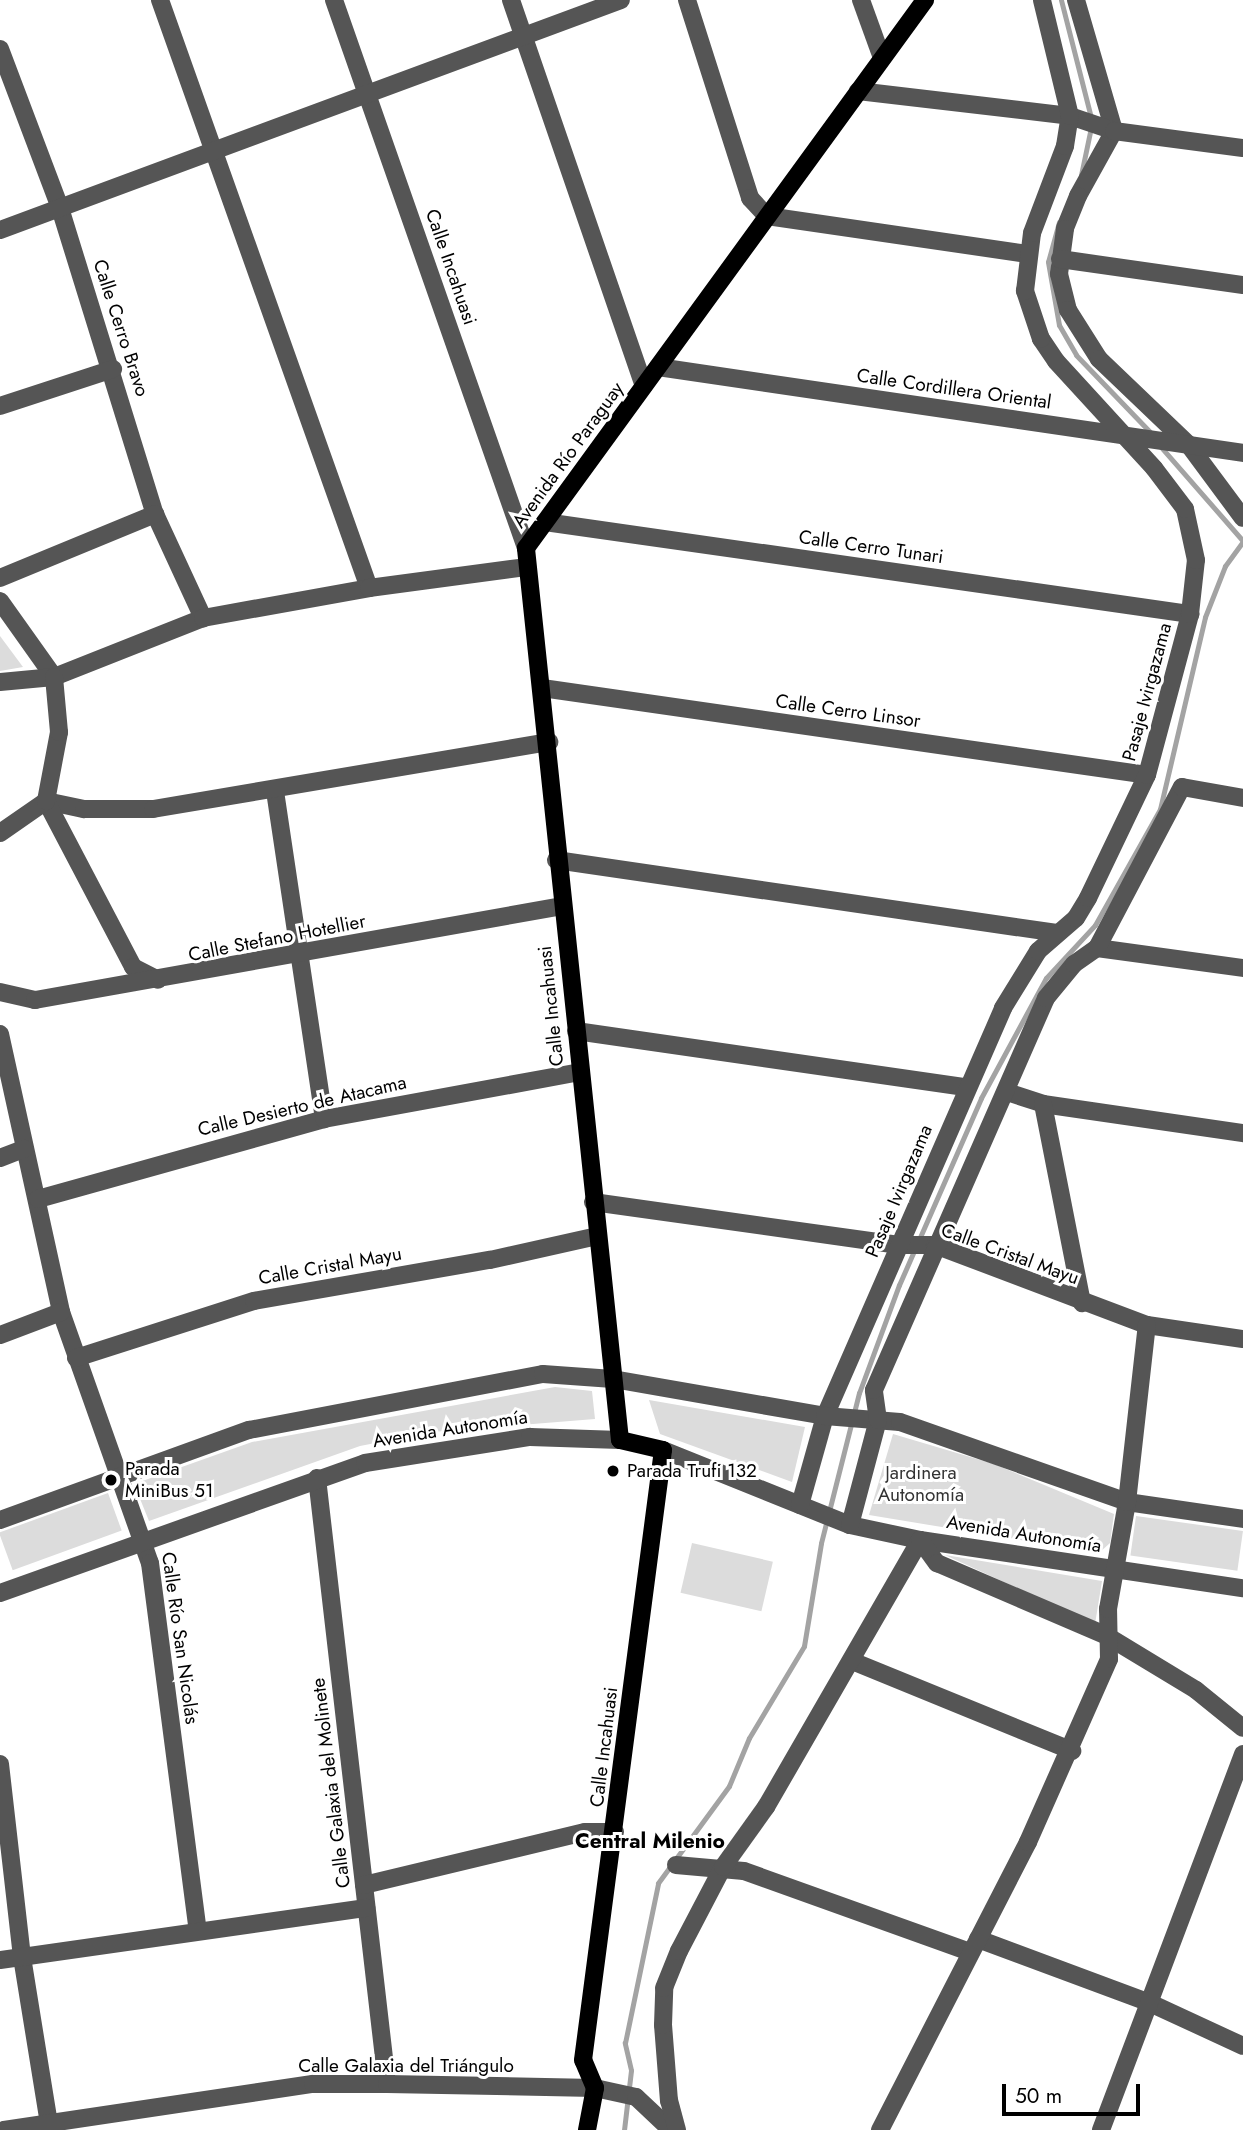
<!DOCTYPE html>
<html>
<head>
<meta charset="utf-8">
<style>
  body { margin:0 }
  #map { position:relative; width:1243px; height:2130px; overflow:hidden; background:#fff; font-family:Jost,sans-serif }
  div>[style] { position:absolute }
  .green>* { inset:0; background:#dcdcdc; transform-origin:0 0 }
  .stream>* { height:5px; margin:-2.5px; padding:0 2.5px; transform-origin:2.5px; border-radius:2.5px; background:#a3a3a3 }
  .minor>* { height:18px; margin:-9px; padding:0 9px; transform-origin:9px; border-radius:9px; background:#555 }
  .major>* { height:18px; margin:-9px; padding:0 9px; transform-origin:9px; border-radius:9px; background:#000 }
  .dots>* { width:19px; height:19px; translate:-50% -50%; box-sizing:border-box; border:4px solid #fff; border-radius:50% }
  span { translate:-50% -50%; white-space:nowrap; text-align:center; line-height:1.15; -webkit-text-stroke:6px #fff; paint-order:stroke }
  .street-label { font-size:19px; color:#000 }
  .poi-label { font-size:19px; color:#000 }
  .left { translate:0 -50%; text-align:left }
  .park-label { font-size:19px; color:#333 }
  .neighbourhood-label { font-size:21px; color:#000; font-weight:700 }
  .scale { position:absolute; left:1002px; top:2084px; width:138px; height:32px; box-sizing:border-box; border:4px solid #000; border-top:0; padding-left:9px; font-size:21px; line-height:24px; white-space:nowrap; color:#000; -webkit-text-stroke:5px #fff; paint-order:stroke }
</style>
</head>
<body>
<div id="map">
  <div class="green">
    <i style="clip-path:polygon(0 636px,23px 667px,0 671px)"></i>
    <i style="clip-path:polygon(555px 1387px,592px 1391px,595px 1419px,432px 1432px,360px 1446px,149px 1521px,134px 1484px,252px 1442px)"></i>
    <i style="clip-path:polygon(649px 1400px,805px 1427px,792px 1482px,660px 1434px)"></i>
    <i style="clip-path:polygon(893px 1434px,994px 1464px,1114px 1514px,1110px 1543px,1099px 1553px,869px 1515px)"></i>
    <i style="left:108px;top:1493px;width:40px;height:116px;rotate:70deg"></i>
    <i style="left:1136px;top:1516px;width:108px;height:40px;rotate:8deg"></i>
    <i style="left:692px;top:1543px;width:83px;height:51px;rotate:13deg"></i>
    <i style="clip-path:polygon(945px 1555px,1102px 1581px,1095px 1624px)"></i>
  </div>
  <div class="stream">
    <i style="left:1061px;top:0;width:122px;rotate:75.7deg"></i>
    <i style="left:1081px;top:175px;width:49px;rotate:-78.2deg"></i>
    <i style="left:1059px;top:222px;width:41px;rotate:105.4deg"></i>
    <i style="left:1048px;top:262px;width:64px;rotate:80.1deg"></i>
    <i style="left:1059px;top:325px;width:34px;rotate:60deg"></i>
    <i style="left:1076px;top:355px;width:112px;rotate:46.1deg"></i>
    <i style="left:624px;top:2130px;width:60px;rotate:-83.3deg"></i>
    <i style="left:631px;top:2070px;width:28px;rotate:-103deg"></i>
    <i style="left:625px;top:2043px;width:163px;rotate:-78.3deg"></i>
    <i style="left:658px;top:1883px;width:120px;rotate:-53.8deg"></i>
    <i style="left:729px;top:1786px;width:52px;rotate:-67.4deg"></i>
    <i style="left:749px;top:1738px;width:107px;rotate:-59.1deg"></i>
    <i style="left:804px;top:1646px;width:104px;rotate:-80.6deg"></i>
    <i style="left:821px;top:1543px;width:155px;rotate:-75.8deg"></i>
    <i style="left:859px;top:1393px;width:115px;rotate:-69.7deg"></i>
    <i style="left:899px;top:1285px;width:204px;rotate:-66.3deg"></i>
    <i style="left:981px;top:1098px;width:136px;rotate:-61.6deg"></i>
    <i style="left:1046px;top:978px;width:72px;rotate:-47.2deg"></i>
    <i style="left:1095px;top:925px;width:133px;rotate:-60.7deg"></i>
    <i style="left:1160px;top:809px;width:197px;rotate:-76.8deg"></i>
    <i style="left:1205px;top:617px;width:55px;rotate:-68.6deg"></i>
    <i style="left:1225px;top:566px;width:31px;rotate:-54deg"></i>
    <i style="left:1243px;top:541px;width:125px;rotate:-131.1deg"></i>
  </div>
  <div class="minor">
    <i style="left:160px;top:0;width:624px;rotate:70.43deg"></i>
    <i style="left:334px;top:0;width:581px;rotate:70.69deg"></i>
    <i style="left:511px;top:0;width:408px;rotate:71deg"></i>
    <i style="left:687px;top:0;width:208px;rotate:72.3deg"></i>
    <i style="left:750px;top:198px;width:25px;rotate:47deg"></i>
    <i style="left:767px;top:216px;width:263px;rotate:8.3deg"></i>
    <i style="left:861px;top:0;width:62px;rotate:70.1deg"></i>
    <i style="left:1076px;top:0;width:136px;rotate:73.8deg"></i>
    <i style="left:1114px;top:131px;width:74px;rotate:119deg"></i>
    <i style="left:1078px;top:196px;width:35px;rotate:112deg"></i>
    <i style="left:1065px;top:229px;width:45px;rotate:97.6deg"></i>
    <i style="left:1059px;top:274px;width:37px;rotate:76deg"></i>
    <i style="left:1068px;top:310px;width:58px;rotate:57.7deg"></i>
    <i style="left:1099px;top:359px;width:123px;rotate:43.7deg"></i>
    <i style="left:1188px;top:444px;width:92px;rotate:53.4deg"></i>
    <i style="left:0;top:49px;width:170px;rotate:69.3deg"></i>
    <i style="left:60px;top:208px;width:320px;rotate:72.8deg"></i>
    <i style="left:155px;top:514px;width:115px;rotate:65.2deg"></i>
    <i style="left:858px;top:91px;width:213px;rotate:6.7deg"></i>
    <i style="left:1070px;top:116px;width:46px;rotate:18.8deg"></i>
    <i style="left:1114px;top:131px;width:130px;rotate:7.5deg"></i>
    <i style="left:0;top:230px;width:662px;rotate:-20.32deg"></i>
    <i style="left:1060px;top:259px;width:185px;rotate:8.1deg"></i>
    <i style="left:658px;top:367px;width:591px;rotate:8.36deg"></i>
    <i style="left:0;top:406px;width:119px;rotate:-18.1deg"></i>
    <i style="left:545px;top:522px;width:652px;rotate:8.12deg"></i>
    <i style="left:0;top:578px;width:168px;rotate:-22.4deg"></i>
    <i style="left:0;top:601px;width:93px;rotate:54.6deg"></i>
    <i style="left:0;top:682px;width:54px;rotate:-5.3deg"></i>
    <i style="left:54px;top:677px;width:160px;rotate:-21.6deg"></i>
    <i style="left:203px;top:618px;width:169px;rotate:-10.2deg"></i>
    <i style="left:369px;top:588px;width:158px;rotate:-7.6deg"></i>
    <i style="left:542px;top:688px;width:611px;rotate:8.18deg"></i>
    <i style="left:275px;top:791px;width:332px;rotate:81.5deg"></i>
    <i style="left:46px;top:801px;width:39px;rotate:12deg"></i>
    <i style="left:84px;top:809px;width:69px"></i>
    <i style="left:153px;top:809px;width:402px;rotate:-9.6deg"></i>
    <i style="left:46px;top:801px;width:187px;rotate:62.3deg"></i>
    <i style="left:133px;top:967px;width:28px;rotate:27deg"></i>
    <i style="left:0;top:833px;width:56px;rotate:-34.8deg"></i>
    <i style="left:46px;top:801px;width:70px;rotate:-79.3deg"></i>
    <i style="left:59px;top:732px;width:55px;rotate:-95.2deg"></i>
    <i style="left:556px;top:860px;width:506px;rotate:8.29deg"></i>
    <i style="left:1097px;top:948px;width:147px;rotate:7.8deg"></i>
    <i style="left:0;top:992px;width:36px;rotate:13deg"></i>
    <i style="left:35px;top:1000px;width:535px;rotate:-10.11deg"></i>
    <i style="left:576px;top:1031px;width:395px;rotate:8.2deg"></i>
    <i style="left:0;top:1034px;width:285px;rotate:77.6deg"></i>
    <i style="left:61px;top:1312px;width:266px;rotate:70.5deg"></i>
    <i style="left:150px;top:1563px;width:371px;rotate:82.6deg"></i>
    <i style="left:1007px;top:1092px;width:38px;rotate:18deg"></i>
    <i style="left:1043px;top:1104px;width:202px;rotate:8.3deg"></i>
    <i style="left:1043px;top:1104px;width:203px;rotate:78.9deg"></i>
    <i style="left:0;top:1158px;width:26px;rotate:-21deg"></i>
    <i style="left:38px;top:1199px;width:297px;rotate:-15.6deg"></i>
    <i style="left:324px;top:1119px;width:259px;rotate:-10.4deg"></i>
    <i style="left:593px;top:1202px;width:309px;rotate:8deg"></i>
    <i style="left:899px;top:1245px;width:36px"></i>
    <i style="left:935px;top:1245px;width:227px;rotate:20.7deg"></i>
    <i style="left:1147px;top:1325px;width:97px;rotate:8.3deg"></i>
    <i style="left:0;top:1335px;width:65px;rotate:-20.7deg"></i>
    <i style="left:76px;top:1358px;width:187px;rotate:-17.8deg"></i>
    <i style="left:254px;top:1301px;width:240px;rotate:-9.9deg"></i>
    <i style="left:490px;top:1260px;width:110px;rotate:-12.6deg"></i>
    <i style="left:663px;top:1450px;width:201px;rotate:21.9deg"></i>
    <i style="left:850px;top:1525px;width:72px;rotate:12.1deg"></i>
    <i style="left:920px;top:1540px;width:327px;rotate:8.5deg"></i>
    <i style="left:317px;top:1478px;width:610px;rotate:83.41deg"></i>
    <i style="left:800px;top:1505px;width:92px;rotate:-74.3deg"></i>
    <i style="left:825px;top:1416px;width:445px;rotate:-66.4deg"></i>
    <i style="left:1003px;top:1008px;width:67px;rotate:-58.4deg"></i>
    <i style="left:1038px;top:951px;width:50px;rotate:-41deg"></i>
    <i style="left:1076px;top:918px;width:23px;rotate:-59deg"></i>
    <i style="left:1088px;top:898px;width:136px;rotate:-64.4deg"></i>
    <i style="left:1147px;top:775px;width:167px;rotate:-75deg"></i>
    <i style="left:1190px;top:614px;width:54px;rotate:-83.7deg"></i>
    <i style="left:1196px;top:560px;width:52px;rotate:-102.2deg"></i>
    <i style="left:1185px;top:509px;width:51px;rotate:-127.1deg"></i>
    <i style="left:1154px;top:468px;width:145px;rotate:-132.5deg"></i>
    <i style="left:1056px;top:361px;width:27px;rotate:-124deg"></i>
    <i style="left:1041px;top:339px;width:51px;rotate:-108.4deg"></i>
    <i style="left:1025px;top:291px;width:58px;rotate:-83.1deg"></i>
    <i style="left:1032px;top:233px;width:93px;rotate:-69.2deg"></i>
    <i style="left:1065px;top:146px;width:30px;rotate:-81deg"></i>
    <i style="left:1070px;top:116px;width:119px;rotate:-103.6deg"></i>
    <i style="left:0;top:1520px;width:265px;rotate:-19.9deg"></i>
    <i style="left:249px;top:1430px;width:299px;rotate:-10.8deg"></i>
    <i style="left:543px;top:1374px;width:70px;rotate:4.1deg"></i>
    <i style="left:613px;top:1379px;width:215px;rotate:9.9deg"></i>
    <i style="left:825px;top:1416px;width:75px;rotate:4.6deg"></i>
    <i style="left:900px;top:1422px;width:241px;rotate:19.4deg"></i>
    <i style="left:1127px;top:1502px;width:117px;rotate:8.3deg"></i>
    <i style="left:850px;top:1525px;width:109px;rotate:-75.1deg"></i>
    <i style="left:878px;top:1420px;width:30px;rotate:-98deg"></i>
    <i style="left:874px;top:1390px;width:428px;rotate:-66.3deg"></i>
    <i style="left:1046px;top:998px;width:44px;rotate:-50.5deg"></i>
    <i style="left:1074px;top:964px;width:28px;rotate:-35deg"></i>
    <i style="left:1097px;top:948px;width:182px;rotate:-62.2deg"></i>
    <i style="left:1182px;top:787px;width:62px;rotate:10.2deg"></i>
    <i style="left:0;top:1593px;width:387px;rotate:-19.6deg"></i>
    <i style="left:365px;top:1463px;width:167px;rotate:-9deg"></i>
    <i style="left:530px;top:1437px;width:90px;rotate:1.9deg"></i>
    <i style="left:852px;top:1661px;width:238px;rotate:22.2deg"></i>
    <i style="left:0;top:1764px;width:194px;rotate:83.5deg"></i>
    <i style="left:22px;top:1957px;width:175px;rotate:80.8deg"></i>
    <i style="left:676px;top:1865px;width:68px;rotate:5deg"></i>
    <i style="left:744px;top:1871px;width:240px;rotate:19.7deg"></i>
    <i style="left:364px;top:1885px;width:227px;rotate:-13.5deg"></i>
    <i style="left:585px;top:1832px;width:30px"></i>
    <i style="left:978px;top:1939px;width:184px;rotate:20.4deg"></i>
    <i style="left:1150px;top:2003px;width:102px;rotate:24.8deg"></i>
    <i style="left:0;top:1960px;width:370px;rotate:-8.1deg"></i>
    <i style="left:4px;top:2130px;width:312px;rotate:-8.5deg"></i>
    <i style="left:313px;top:2084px;width:74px"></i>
    <i style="left:387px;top:2084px;width:208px;rotate:1.1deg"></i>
    <i style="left:595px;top:2088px;width:42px;rotate:12.4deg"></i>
    <i style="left:636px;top:2097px;width:48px;rotate:43.3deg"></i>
    <i style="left:677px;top:2130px;width:30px;rotate:-105deg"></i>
    <i style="left:669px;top:2101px;width:76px;rotate:-94.5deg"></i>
    <i style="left:663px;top:2025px;width:37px;rotate:-88deg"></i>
    <i style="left:664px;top:1988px;width:40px;rotate:-68deg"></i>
    <i style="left:679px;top:1951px;width:95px;rotate:-62.4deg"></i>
    <i style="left:723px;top:1867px;width:74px;rotate:-54.4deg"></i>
    <i style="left:766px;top:1807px;width:308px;rotate:-60deg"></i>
    <i style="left:920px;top:1540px;width:29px;rotate:54deg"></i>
    <i style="left:937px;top:1563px;width:185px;rotate:23.2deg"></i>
    <i style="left:1107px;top:1636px;width:104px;rotate:31.2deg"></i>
    <i style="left:1196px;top:1690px;width:60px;rotate:39deg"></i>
    <i style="left:880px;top:2130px;width:324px;rotate:-62.8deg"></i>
    <i style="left:1028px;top:1842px;width:200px;rotate:-66.1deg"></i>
    <i style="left:1109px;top:1659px;width:50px;rotate:-91.1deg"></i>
    <i style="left:1108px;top:1609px;width:109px;rotate:-79.9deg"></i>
    <i style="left:1127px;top:1502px;width:178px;rotate:-83.6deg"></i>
    <i style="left:1101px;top:2130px;width:402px;rotate:-69.3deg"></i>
  </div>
  <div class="major">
    <i style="left:587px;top:2130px;width:43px;rotate:-79.2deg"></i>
    <i style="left:595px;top:2088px;width:30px;rotate:-113deg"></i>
    <i style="left:583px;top:2060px;width:615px;rotate:-82.53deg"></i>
    <i style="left:663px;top:1450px;width:44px;rotate:-166.9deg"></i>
    <i style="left:620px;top:1440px;width:897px;rotate:-96.02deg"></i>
    <i style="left:526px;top:548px;width:678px;rotate:-53.94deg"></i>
  </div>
  <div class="dots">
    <i style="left:613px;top:1471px;background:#000"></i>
    <i style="left:111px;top:1480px;background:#000"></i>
  </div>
  <div class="street-label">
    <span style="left:451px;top:267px;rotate:71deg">Calle Incahuasi</span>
    <span style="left:121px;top:328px;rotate:72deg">Calle Cerro Bravo</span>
    <span style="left:954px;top:389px;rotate:8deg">Calle Cordillera Oriental</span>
    <span style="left:568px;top:455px;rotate:-54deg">Avenida Río Paraguay</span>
    <span style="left:871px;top:547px;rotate:8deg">Calle Cerro Tunari</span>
    <span style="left:1147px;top:692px;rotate:-75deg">Pasaje Ivirgazama</span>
    <span style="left:848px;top:711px;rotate:8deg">Calle Cerro Linsor</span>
    <span style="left:277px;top:938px;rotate:-11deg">Calle Stefano Hotellier</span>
    <span style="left:551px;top:1006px;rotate:-96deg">Calle Incahuasi</span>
    <span style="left:302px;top:1106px;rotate:-13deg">Calle Desierto de Atacama</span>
    <span style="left:899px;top:1191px;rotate:-67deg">Pasaje Ivirgazama</span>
    <span style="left:1010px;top:1254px;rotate:20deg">Calle Cristal Mayu</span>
    <span style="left:330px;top:1266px;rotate:-10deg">Calle Cristal Mayu</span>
    <span style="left:450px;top:1429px;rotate:-9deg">Avenida Autonomía</span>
    <span style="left:1024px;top:1534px;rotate:9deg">Avenida Autonomía</span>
    <span style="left:180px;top:1638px;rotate:82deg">Calle Río San Nicolás</span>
    <span style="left:604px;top:1747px;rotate:-83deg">Calle Incahuasi</span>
    <span style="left:331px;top:1783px;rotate:-97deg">Calle Galaxia del Molinete</span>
    <span style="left:406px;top:2066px">Calle Galaxia del Triángulo</span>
  </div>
  <div class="poi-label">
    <span class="left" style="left:125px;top:1480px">Parada<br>MiniBus 51</span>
    <span class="left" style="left:627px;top:1471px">Parada Trufi 132</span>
  </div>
  <div class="park-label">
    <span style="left:921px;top:1484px">Jardinera<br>Autonomía</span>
  </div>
  <div class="neighbourhood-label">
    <span style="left:650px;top:1841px">Central Milenio</span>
  </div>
  <div class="scale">50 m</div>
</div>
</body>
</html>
